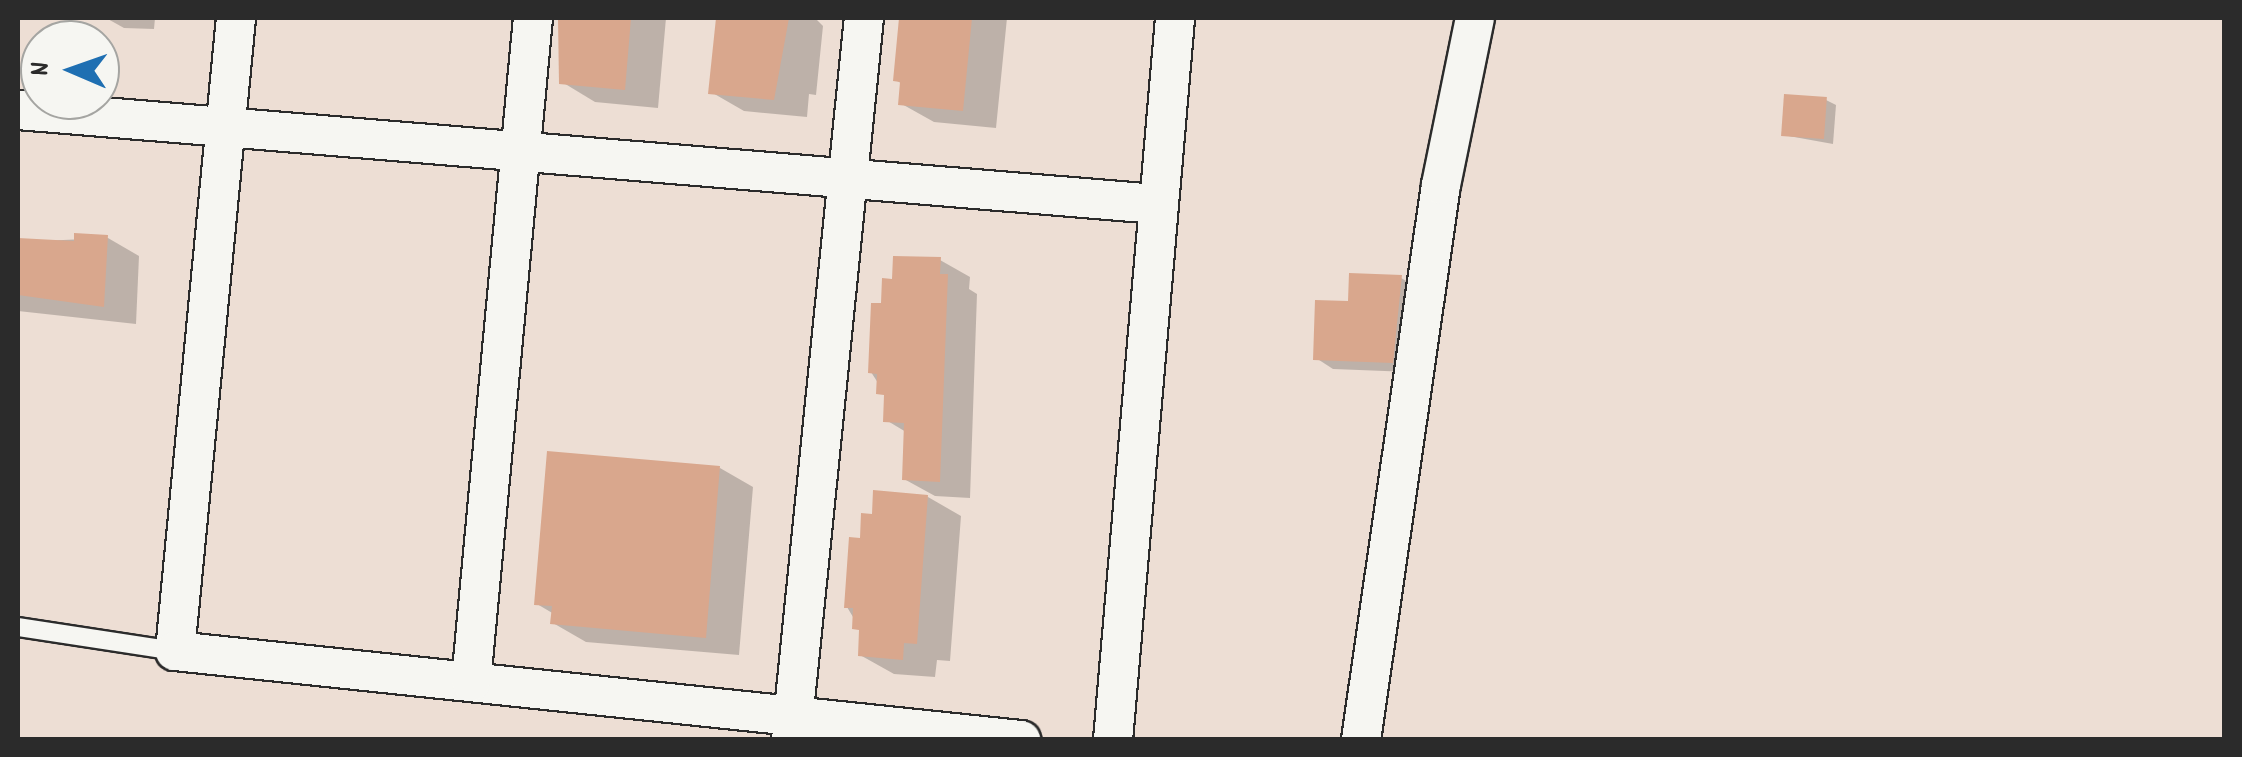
<!DOCTYPE html>
<html>
<head>
<meta charset="utf-8">
<style>
  body { margin:0 }
  #map { position:relative; width:2242px; height:757px; overflow:hidden; background:#edded4; font-family:Dekko,sans-serif }
  div>[style] { position:absolute }
  .shadow>* { inset:0; background:#0003 }
  .building>* { inset:0; background:#d9a78d; transform-origin:0 0 }
  .roads { filter:drop-shadow(2px 0 #2b2b2b) drop-shadow(-2px 0 #2b2b2b) drop-shadow(0 2px #2b2b2b) drop-shadow(0 -2px #2b2b2b) }
  .service>* { height:18px; margin:-9px; padding:0 9px; transform-origin:9px; border-radius:9px; background:#f6f6f2 }
  .minor>* { height:38px; margin:-19px; padding:0 19px; transform-origin:19px; border-radius:19px; background:#f6f6f2 }
  span { translate:-50% -50%; white-space:nowrap; text-align:center; line-height:1.15; -webkit-text-stroke:10px #f6f6f2; paint-order:stroke }
  .frame { position:absolute; inset:0; border:20px solid #2b2b2b; pointer-events:none }
  .north { position:absolute; left:20px; top:20px; width:100px; height:100px; box-sizing:border-box; background:#f6f6f2; border:2px solid #a5a5a2; border-radius:50%; rotate:272deg; font-size:28px; font-weight:700; line-height:40px; text-align:center; color:#2b2b2b }
  .north::after { content:''; display:block; margin:auto; width:35px; height:45px; background:#1f6fb2; clip-path:polygon(50% 0,100% 100%,50% 72%,0 100%) }
</style>
</head>
<body>
<div id="map">
  <div class="shadow">
    <i style="clip-path:polygon(106px 18px,155px 18px,154px 29px,124px 28px)"></i>
    <i style="clip-path:polygon(560px 18px,666px 18px,658px 108px,595px 102px,562px 82px)"></i>
    <i style="clip-path:polygon(718px 18px,815px 18px,823px 26px,816px 95px,809px 94px,807px 117px,744px 111px,711px 92px)"></i>
    <i style="clip-path:polygon(901px 18px,1007px 18px,996px 128px,934px 122px,900px 103px,902px 84px,896px 80px)"></i>
    <i style="clip-path:polygon(1826px 100px,1836px 105px,1833px 144px,1783px 135px)"></i>
    <i style="clip-path:polygon(108px 238px,139px 256px,136px 324px,18px 311px,18px 242px)"></i>
    <i style="clip-path:polygon(940px 260px,970px 277px,969px 289px,977px 294px,970px 498px,935px 496px,904px 479px,906px 432px,886px 420px,887px 397px,871px 372px,895px 281px)"></i>
    <i style="clip-path:polygon(1401px 278px,1419px 288px,1410px 372px,1333px 369px,1316px 358px,1350px 304px)"></i>
    <i style="clip-path:polygon(720px 468px,753px 487px,739px 655px,586px 642px,553px 623px,554px 614px,537px 604px)"></i>
    <i style="clip-path:polygon(928px 497px,961px 516px,950px 661px,937px 660px,935px 677px,894px 674px,860px 655px,862px 632px,847px 607px,874px 516px)"></i>
  </div>
  <div class="building">
    <i style="clip-path:polygon(558px 18px,631px 18px,625px 90px,559px 84px)"></i>
    <i style="clip-path:polygon(716px 18px,789px 18px,774px 100px,708px 94px)"></i>
    <i style="clip-path:polygon(899px 18px,972px 18px,963px 111px,898px 105px,900px 82px,893px 81px)"></i>
    <i style="left:1784px;top:94px;width:43px;height:42px;rotate:4deg"></i>
    <i style="clip-path:polygon(74px 233px,108px 235px,104px 307px,18px 295px,18px 238px,74px 241px)"></i>
    <i style="clip-path:polygon(893px 256px,941px 257px,940px 274px,948px 274px,940px 482px,902px 480px,904px 423px,883px 422px,884px 395px,876px 394px,877px 374px,868px 373px,871px 303px,881px 303px,882px 278px,892px 279px)"></i>
    <i style="clip-path:polygon(1349px 273px,1402px 275px,1393px 363px,1313px 360px,1315px 300px,1348px 301px)"></i>
    <i style="clip-path:polygon(547px 451px,720px 466px,706px 638px,550px 624px,552px 606px,534px 605px)"></i>
    <i style="clip-path:polygon(873px 490px,928px 495px,917px 644px,904px 643px,903px 660px,858px 656px,859px 630px,852px 629px,853px 608px,844px 608px,849px 537px,860px 538px,861px 513px,872px 514px)"></i>
  </div>
  <div class="roads">
    <div class="service">
      <i style="left:18px;top:627px;width:159px;rotate:8.7deg"></i>
    </div>
    <div class="minor">
      <i style="left:236px;top:18px;width:636px;rotate:95.5deg"></i>
      <i style="left:175px;top:651px;width:851px;rotate:6.01deg"></i>
      <i style="left:18px;top:110px;width:1143px;rotate:4.72deg"></i>
      <i style="left:471px;top:682px;width:667px;rotate:-84.67deg"></i>
      <i style="left:791px;top:740px;width:726px;rotate:-84.23deg"></i>
      <i style="left:1113px;top:740px;width:725px;rotate:-85.09deg"></i>
      <i style="left:1361px;top:740px;width:561px;rotate:-81.8deg"></i>
      <i style="left:1441px;top:185px;width:170px;rotate:-78.5deg"></i>
    </div>
  </div>
  <div class="frame"></div>
  <div class="north">N</div>
</div>
</body>
</html>
